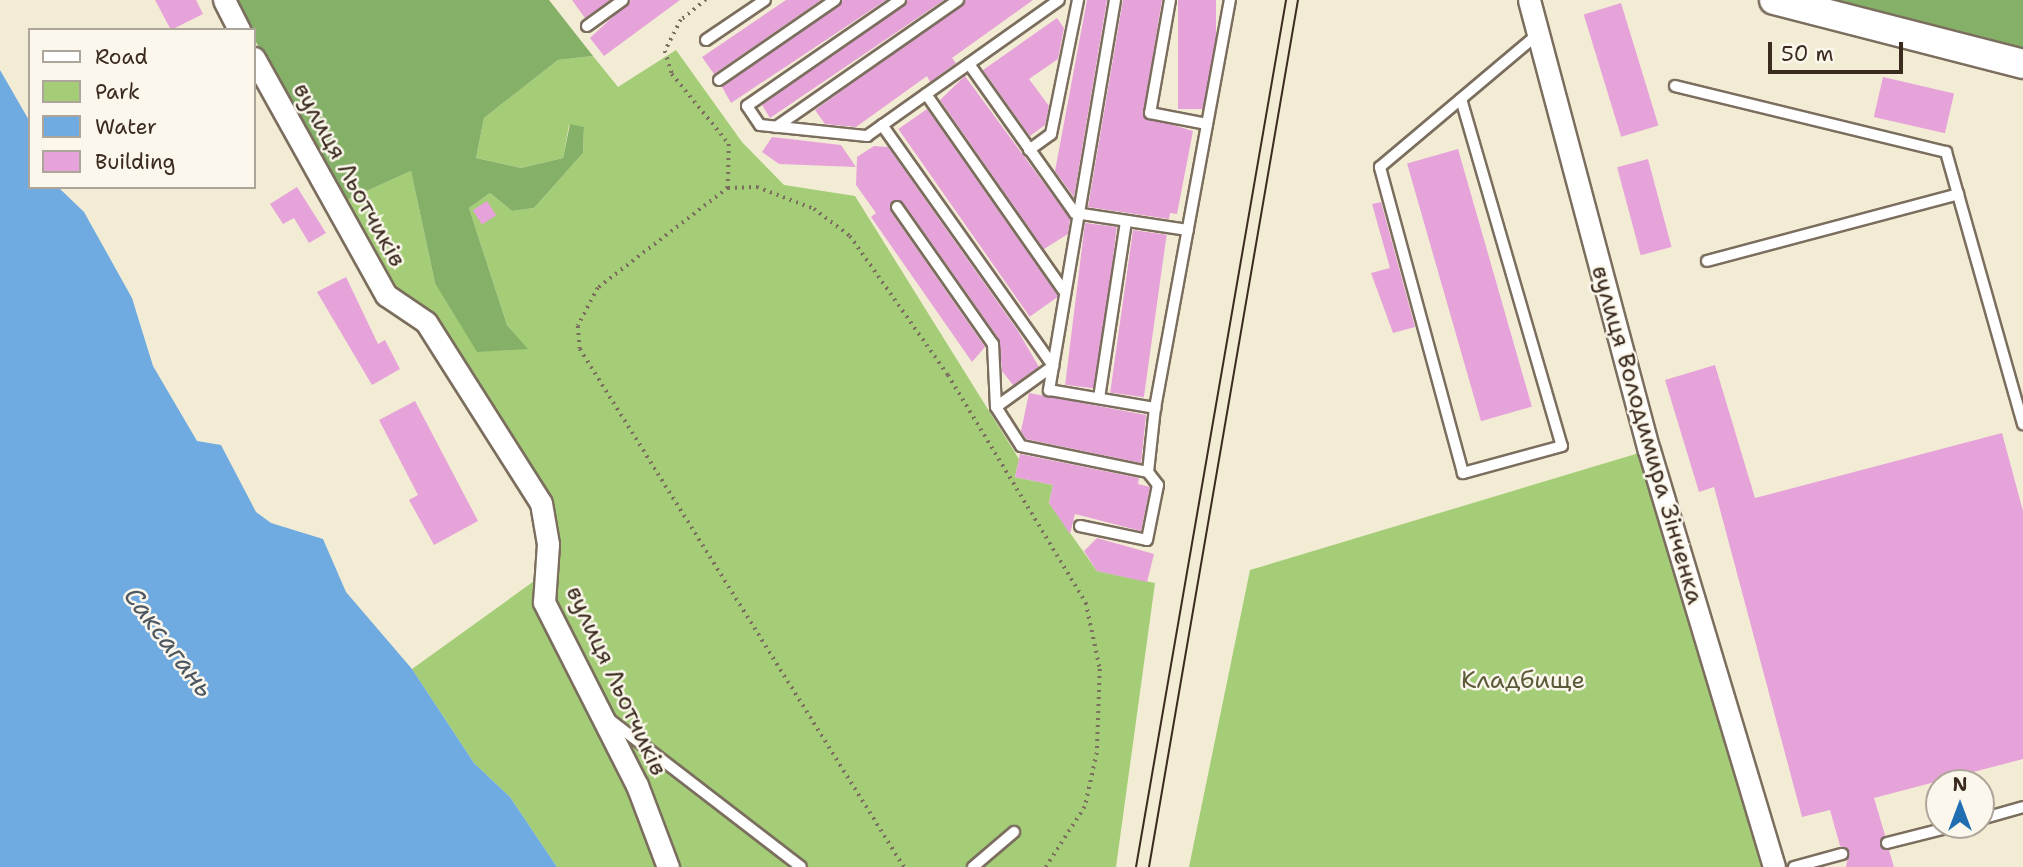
<!DOCTYPE html>
<html>
<head>
<meta charset="utf-8">
<style>
  body { margin:0 }
  #map { position:relative; width:2023px; height:867px; overflow:hidden; background:#f3ecd5; font-family:"Shantell Sans",sans-serif }
  div>[style] { position:absolute }
  .green>* { inset:0; background:#a5cd78 }
  .forest>* { inset:0; background:#84b068 }
  .water>* { inset:0; background:#6faae0 }
  .building>* { inset:0; background:#e6a3da; transform-origin:0 0 }
  .path>* { height:3.5px; margin-top:-1.75px; transform-origin:0; background:repeating-linear-gradient(90deg,#7b6e5e 0 2px,transparent 0 7px) }
  .roads { filter:drop-shadow(2px 0 #7b6e5e) drop-shadow(-2px 0 #7b6e5e) drop-shadow(0 2px #7b6e5e) drop-shadow(0 -2px #7b6e5e) }
  .service>* { height:10px; margin:-5px; padding:0 5px; transform-origin:5px; border-radius:5px; background:#fff }
  .minor>* { height:21px; margin:-10.5px; padding:0 10.5px; transform-origin:10.5px; border-radius:10.5px; background:#fff }
  .secondary>* { height:28px; margin:-14px; padding:0 14px; transform-origin:14px; border-radius:14px; background:#fff }
  .tram>* { height:2px; margin:-1px; padding:0 1px; transform-origin:1px; border-radius:1px; background:#3b2a1e }
  span { translate:-50% -50%; white-space:nowrap; text-align:center; line-height:1.15; -webkit-text-stroke:5px #fbf7ec; paint-order:stroke }
  .street-label { font-size:24px; color:#3b2a1e }
  .park-label { font-size:24px; color:#5b5b39 }
  .water-label { font-size:26px; color:#4d5762; font-style:italic }
  .legend { position:absolute; left:28px; top:28px; width:228px; height:161px; box-sizing:border-box; background:#fbf7ec; border:2px solid #aea59a; margin:0; padding:9px 12px; list-style:none; font-size:21px; color:#3b2a1e }
  .legend li { display:flex; align-items:center; gap:14px; height:35px }
  .legend b { width:35px; border:2px solid #aea59a }
  .north { position:absolute; left:1925px; top:769px; width:70px; height:70px; box-sizing:border-box; background:#fbf7ec; border:2px solid #aea59a; border-radius:50%; rotate:0deg; font-size:19px; font-weight:700; line-height:28px; text-align:center; color:#3b2a1e }
  .north::after { content:''; display:block; margin:auto; width:24px; height:32px; background:#1f6fb2; clip-path:polygon(50% 0,100% 100%,50% 72%,0 100%) }
  .scale { position:absolute; left:1768px; top:42px; width:135px; height:32px; box-sizing:border-box; border:4px solid #3b2a1e; border-top:0; padding-left:9px; font-size:21px; line-height:24px; white-space:nowrap; color:#3b2a1e; -webkit-text-stroke:5px #fbf7ec; paint-order:stroke }
</style>
</head>
<body>
<div id="map">
  <div class="green">
    <i style="clip-path:polygon(676px 50px,742px 142px,784px 185px,855px 196px,1019px 459px,1015px 477px,1053px 485px,1049px 503px,1097px 571px,1155px 583px,1116px 867px,557px 867px,510px 797px,474px 763px,412px 669px,555px 566px,558px 540px,548px 500px,436px 317px,390px 289px,340px 203px,411px 171px,435px 283px,527px 349px,507px 325px,469px 208px,490px 193px,512px 211px,534px 208px,583px 153px,584px 127px,569px 125px,563px 158px,521px 168px,476px 158px,484px 118px,558px 60px,593px 56px,618px 87px)"></i>
    <i style="clip-path:polygon(1649px 450px,1774px 867px,1189px 867px,1250px 570px)"></i>
  </div>
  <div class="forest">
    <i style="clip-path:polygon(234px 0,549px 0,593px 56px,558px 60px,484px 118px,476px 158px,521px 168px,563px 158px,570px 124px,584px 127px,583px 153px,534px 208px,512px 211px,490px 193px,469px 208px,507px 325px,528px 349px,477px 352px,435px 283px,411px 171px,340px 203px)"></i>
    <i style="clip-path:polygon(1829px 0,2023px 0,2023px 50px)"></i>
  </div>
  <div class="water">
    <i style="clip-path:polygon(0 70px,30px 122px,30px 187px,58px 187px,84px 212px,132px 298px,153px 366px,197px 441px,221px 445px,256px 512px,271px 523px,323px 539px,346px 592px,412px 669px,474px 763px,510px 797px,557px 867px,0 867px)"></i>
  </div>
  <div class="building">
    <i style="clip-path:polygon(155px 0,196px 0,203px 14px,171px 30px)"></i>
    <i style="clip-path:polygon(572px 0,610px 0,585px 18px)"></i>
    <i style="clip-path:polygon(631px 0,680px 0,604px 56px,590px 38px)"></i>
    <i style="clip-path:polygon(786px 0,821px 0,714px 74px,702px 57px)"></i>
    <i style="clip-path:polygon(843px 0,886px 0,731px 103px,722px 87px)"></i>
    <i style="clip-path:polygon(908px 0,944px 0,770px 118px,762px 105px)"></i>
    <i style="clip-path:polygon(966px 0,1033px 0,952px 58px,956px 63px,930px 82px,927px 76px,856px 127px,825px 124px,815px 110px)"></i>
    <i style="clip-path:polygon(1087px 0,1107px 0,1074px 197px,1055px 171px)"></i>
    <i style="clip-path:polygon(1123px 0,1162px 0,1143px 116px,1193px 131px,1177px 214px,1170px 213px,1169px 219px,1088px 207px)"></i>
    <i style="left:1178px;top:0;width:38px;height:109px"></i>
    <i style="left:1621px;top:3px;width:128px;height:39px;rotate:73deg"></i>
    <i style="clip-path:polygon(1057px 18px,1064px 28px,1058px 59px,1029px 79px,1049px 106px,1045px 125px,1030px 136px,983px 70px)"></i>
    <i style="clip-path:polygon(965px 76px,1070px 219px,1068px 234px,1044px 249px,940px 100px)"></i>
    <i style="left:1883px;top:77px;width:73px;height:41px;rotate:13deg"></i>
    <i style="left:927px;top:109px;width:229px;height:35px;rotate:55deg"></i>
    <i style="clip-path:polygon(772px 137px,841px 145px,856px 167px,779px 164px,762px 152px)"></i>
    <i style="clip-path:polygon(874px 146px,888px 147px,1018px 331px,1039px 367px,1013px 385px,1002px 371px,999px 339px,903px 202px,893px 200px,891px 212px,985px 347px,972px 362px,871px 217px,876px 213px,856px 185px,857px 157px)"></i>
    <i style="left:1458px;top:149px;width:268px;height:53px;rotate:74deg"></i>
    <i style="left:1648px;top:159px;width:91px;height:32px;rotate:75deg"></i>
    <i style="clip-path:polygon(297px 187px,326px 233px,309px 243px,294px 218px,283px 224px,270px 204px)"></i>
    <i style="left:487px;top:201px;width:17px;height:17px;rotate:57deg"></i>
    <i style="clip-path:polygon(1381px 202px,1415px 327px,1393px 333px,1371px 273px,1390px 268px,1372px 204px)"></i>
    <i style="left:1085px;top:223px;width:32px;height:163px;rotate:7deg"></i>
    <i style="left:1133px;top:230px;width:34px;height:164px;rotate:8deg"></i>
    <i style="clip-path:polygon(346px 277px,378px 344px,385px 340px,400px 369px,372px 385px,317px 292px)"></i>
    <i style="clip-path:polygon(1715px 365px,1755px 498px,2002px 433px,2023px 511px,2023px 759px,1874px 798px,1885px 835px,1880px 846px,1889px 850px,1894px 867px,1846px 867px,1849px 851px,1840px 846px,1830px 810px,1802px 817px,1714px 487px,1699px 492px,1665px 380px)"></i>
    <i style="clip-path:polygon(1029px 393px,1146px 415px,1141px 463px,1026px 439px,1021px 431px)"></i>
    <i style="clip-path:polygon(415px 401px,478px 521px,434px 545px,409px 500px,418px 495px,379px 420px)"></i>
    <i style="clip-path:polygon(1020px 454px,1139px 478px,1138px 484px,1150px 487px,1141px 531px,1075px 514px,1070px 534px,1049px 503px,1053px 485px,1015px 477px)"></i>
    <i style="clip-path:polygon(1097px 538px,1154px 554px,1147px 582px,1097px 571px,1084px 551px)"></i>
  </div>
  <div class="path">
    <i style="left:706px;top:0;width:32px;rotate:141deg"></i>
    <i style="left:681px;top:20px;width:35px;rotate:117deg"></i>
    <i style="left:665px;top:51px;width:24px;rotate:73deg"></i>
    <i style="left:672px;top:74px;width:90px;rotate:50.8deg"></i>
    <i style="left:729px;top:144px;width:44px;rotate:91.3deg"></i>
    <i style="left:728px;top:188px;width:164px;rotate:142.4deg"></i>
    <i style="left:598px;top:288px;width:43px;rotate:117.8deg"></i>
    <i style="left:578px;top:326px;width:23px;rotate:85deg"></i>
    <i style="left:580px;top:349px;width:611px;rotate:57.97deg"></i>
    <i style="left:728px;top:188px;width:29px;rotate:-2deg"></i>
    <i style="left:757px;top:187px;width:61px;rotate:21.1deg"></i>
    <i style="left:814px;top:209px;width:45px;rotate:36.9deg"></i>
    <i style="left:850px;top:236px;width:170px;rotate:54.8deg"></i>
    <i style="left:948px;top:375px;width:267px;rotate:58.8deg"></i>
    <i style="left:1086px;top:603px;width:67px;rotate:78deg"></i>
    <i style="left:1100px;top:669px;width:84px;rotate:92deg"></i>
    <i style="left:1097px;top:753px;width:55px;rotate:102.5deg"></i>
    <i style="left:1085px;top:807px;width:72px;rotate:123deg"></i>
  </div>
  <div class="roads">
    <div class="service">
      <i style="left:900px;top:0;width:186px;rotate:145.3deg"></i>
      <i style="left:747px;top:106px;width:23px;rotate:56deg"></i>
      <i style="left:760px;top:125px;width:108px;rotate:5.9deg"></i>
      <i style="left:867px;top:136px;width:235px;rotate:-35.3deg"></i>
      <i style="left:1115px;top:0;width:396px;rotate:99.6deg"></i>
      <i style="left:1049px;top:390px;width:108px;rotate:9.6deg"></i>
      <i style="left:1155px;top:408px;width:415px;rotate:-79.6deg"></i>
      <i style="left:1170px;top:0;width:115px;rotate:100deg"></i>
      <i style="left:1150px;top:113px;width:58px;rotate:10.9deg"></i>
      <i style="left:587px;top:26px;width:44px;rotate:-35.8deg"></i>
      <i style="left:706px;top:40px;width:71px;rotate:-34.1deg"></i>
      <i style="left:969px;top:64px;width:183px;rotate:54.6deg"></i>
      <i style="left:1075px;top:213px;width:114px;rotate:8.6deg"></i>
      <i style="left:719px;top:80px;width:141px;rotate:-34.6deg"></i>
      <i style="left:1675px;top:86px;width:279px;rotate:13.7deg"></i>
      <i style="left:1946px;top:152px;width:283px;rotate:74.2deg"></i>
      <i style="left:926px;top:94px;width:239px;rotate:55deg"></i>
      <i style="left:1461px;top:99px;width:361px;rotate:73.8deg"></i>
      <i style="left:1562px;top:446px;width:103px;rotate:164.7deg"></i>
      <i style="left:1463px;top:473px;width:317px;rotate:-105.2deg"></i>
      <i style="left:1380px;top:167px;width:205px;rotate:-40.1deg"></i>
      <i style="left:882px;top:125px;width:296px;rotate:54.6deg"></i>
      <i style="left:1053px;top:366px;width:70px;rotate:144.3deg"></i>
      <i style="left:996px;top:407px;width:46px;rotate:57.3deg"></i>
      <i style="left:1021px;top:446px;width:130px;rotate:11.6deg"></i>
      <i style="left:776px;top:127px;width:222px;rotate:-34.9deg"></i>
      <i style="left:1029px;top:150px;width:27px;rotate:-36deg"></i>
      <i style="left:1051px;top:134px;width:137px;rotate:-78.6deg"></i>
      <i style="left:897px;top:207px;width:167px;rotate:55deg"></i>
      <i style="left:993px;top:344px;width:63px;rotate:87.3deg"></i>
      <i style="left:1707px;top:261px;width:260px;rotate:-14.9deg"></i>
      <i style="left:1099px;top:398px;width:179px;rotate:-81.3deg"></i>
      <i style="left:1080px;top:526px;width:68px;rotate:11.8deg"></i>
      <i style="left:1147px;top:540px;width:56px;rotate:-78.7deg"></i>
      <i style="left:1158px;top:485px;width:16px;rotate:-128deg"></i>
      <i style="left:1148px;top:472px;width:64px;rotate:-83.8deg"></i>
      <i style="left:609px;top:719px;width:242px;rotate:37.6deg"></i>
      <i style="left:1981px;top:819px;width:44px;rotate:-15.9deg"></i>
      <i style="left:1887px;top:843px;width:73px;rotate:-14.2deg"></i>
      <i style="left:973px;top:867px;width:54px;rotate:-40.5deg"></i>
      <i style="left:1794px;top:867px;width:50px;rotate:-15.2deg"></i>
    </div>
    <div class="minor">
      <i style="left:224px;top:0;width:34px;rotate:63deg"></i>
      <i style="left:1529px;top:0;width:466px;rotate:75.1deg"></i>
      <i style="left:1649px;top:450px;width:435px;rotate:73.3deg"></i>
      <i style="left:254px;top:58px;width:271px;rotate:60.9deg"></i>
      <i style="left:386px;top:295px;width:48px;rotate:34deg"></i>
      <i style="left:426px;top:322px;width:214px;rotate:57.6deg"></i>
      <i style="left:541px;top:503px;width:42px;rotate:80.3deg"></i>
      <i style="left:548px;top:544px;width:58px;rotate:93.9deg"></i>
      <i style="left:544px;top:602px;width:205px;rotate:63.1deg"></i>
      <i style="left:637px;top:785px;width:88px;rotate:69.3deg"></i>
    </div>
    <div class="secondary">
      <i style="left:1774px;top:0;width:257px;rotate:14.4deg"></i>
    </div>
  </div>
  <div class="tram">
    <i style="left:1136px;top:867px;width:880px;rotate:-80.18deg"></i>
    <i style="left:1149px;top:867px;width:880px;rotate:-80.25deg"></i>
  </div>
  <div class="street-label">
    <span style="left:349px;top:175px;rotate:61deg">вулиця Льотчиків</span>
    <span style="left:1647px;top:435px;rotate:74deg">вулиця Володимира Зінченка</span>
    <span style="left:616px;top:681px;rotate:65deg">вулиця Льотчиків</span>
  </div>
  <div class="park-label">
    <span style="left:1523px;top:681px">Кладбище</span>
  </div>
  <div class="water-label">
    <span style="left:169px;top:642px;rotate:53deg">Саксагань</span>
  </div>
  <ul class="legend">
  <li><b style="height:9px;background:#fff"></b>Road</li>
  <li><b style="height:19px;background:#a5cd78"></b>Park</li>
  <li><b style="height:19px;background:#6faae0"></b>Water</li>
  <li><b style="height:19px;background:#e6a3da"></b>Building</li>
  </ul>
  <div class="north">N</div>
  <div class="scale">50 m</div>
</div>
</body>
</html>
